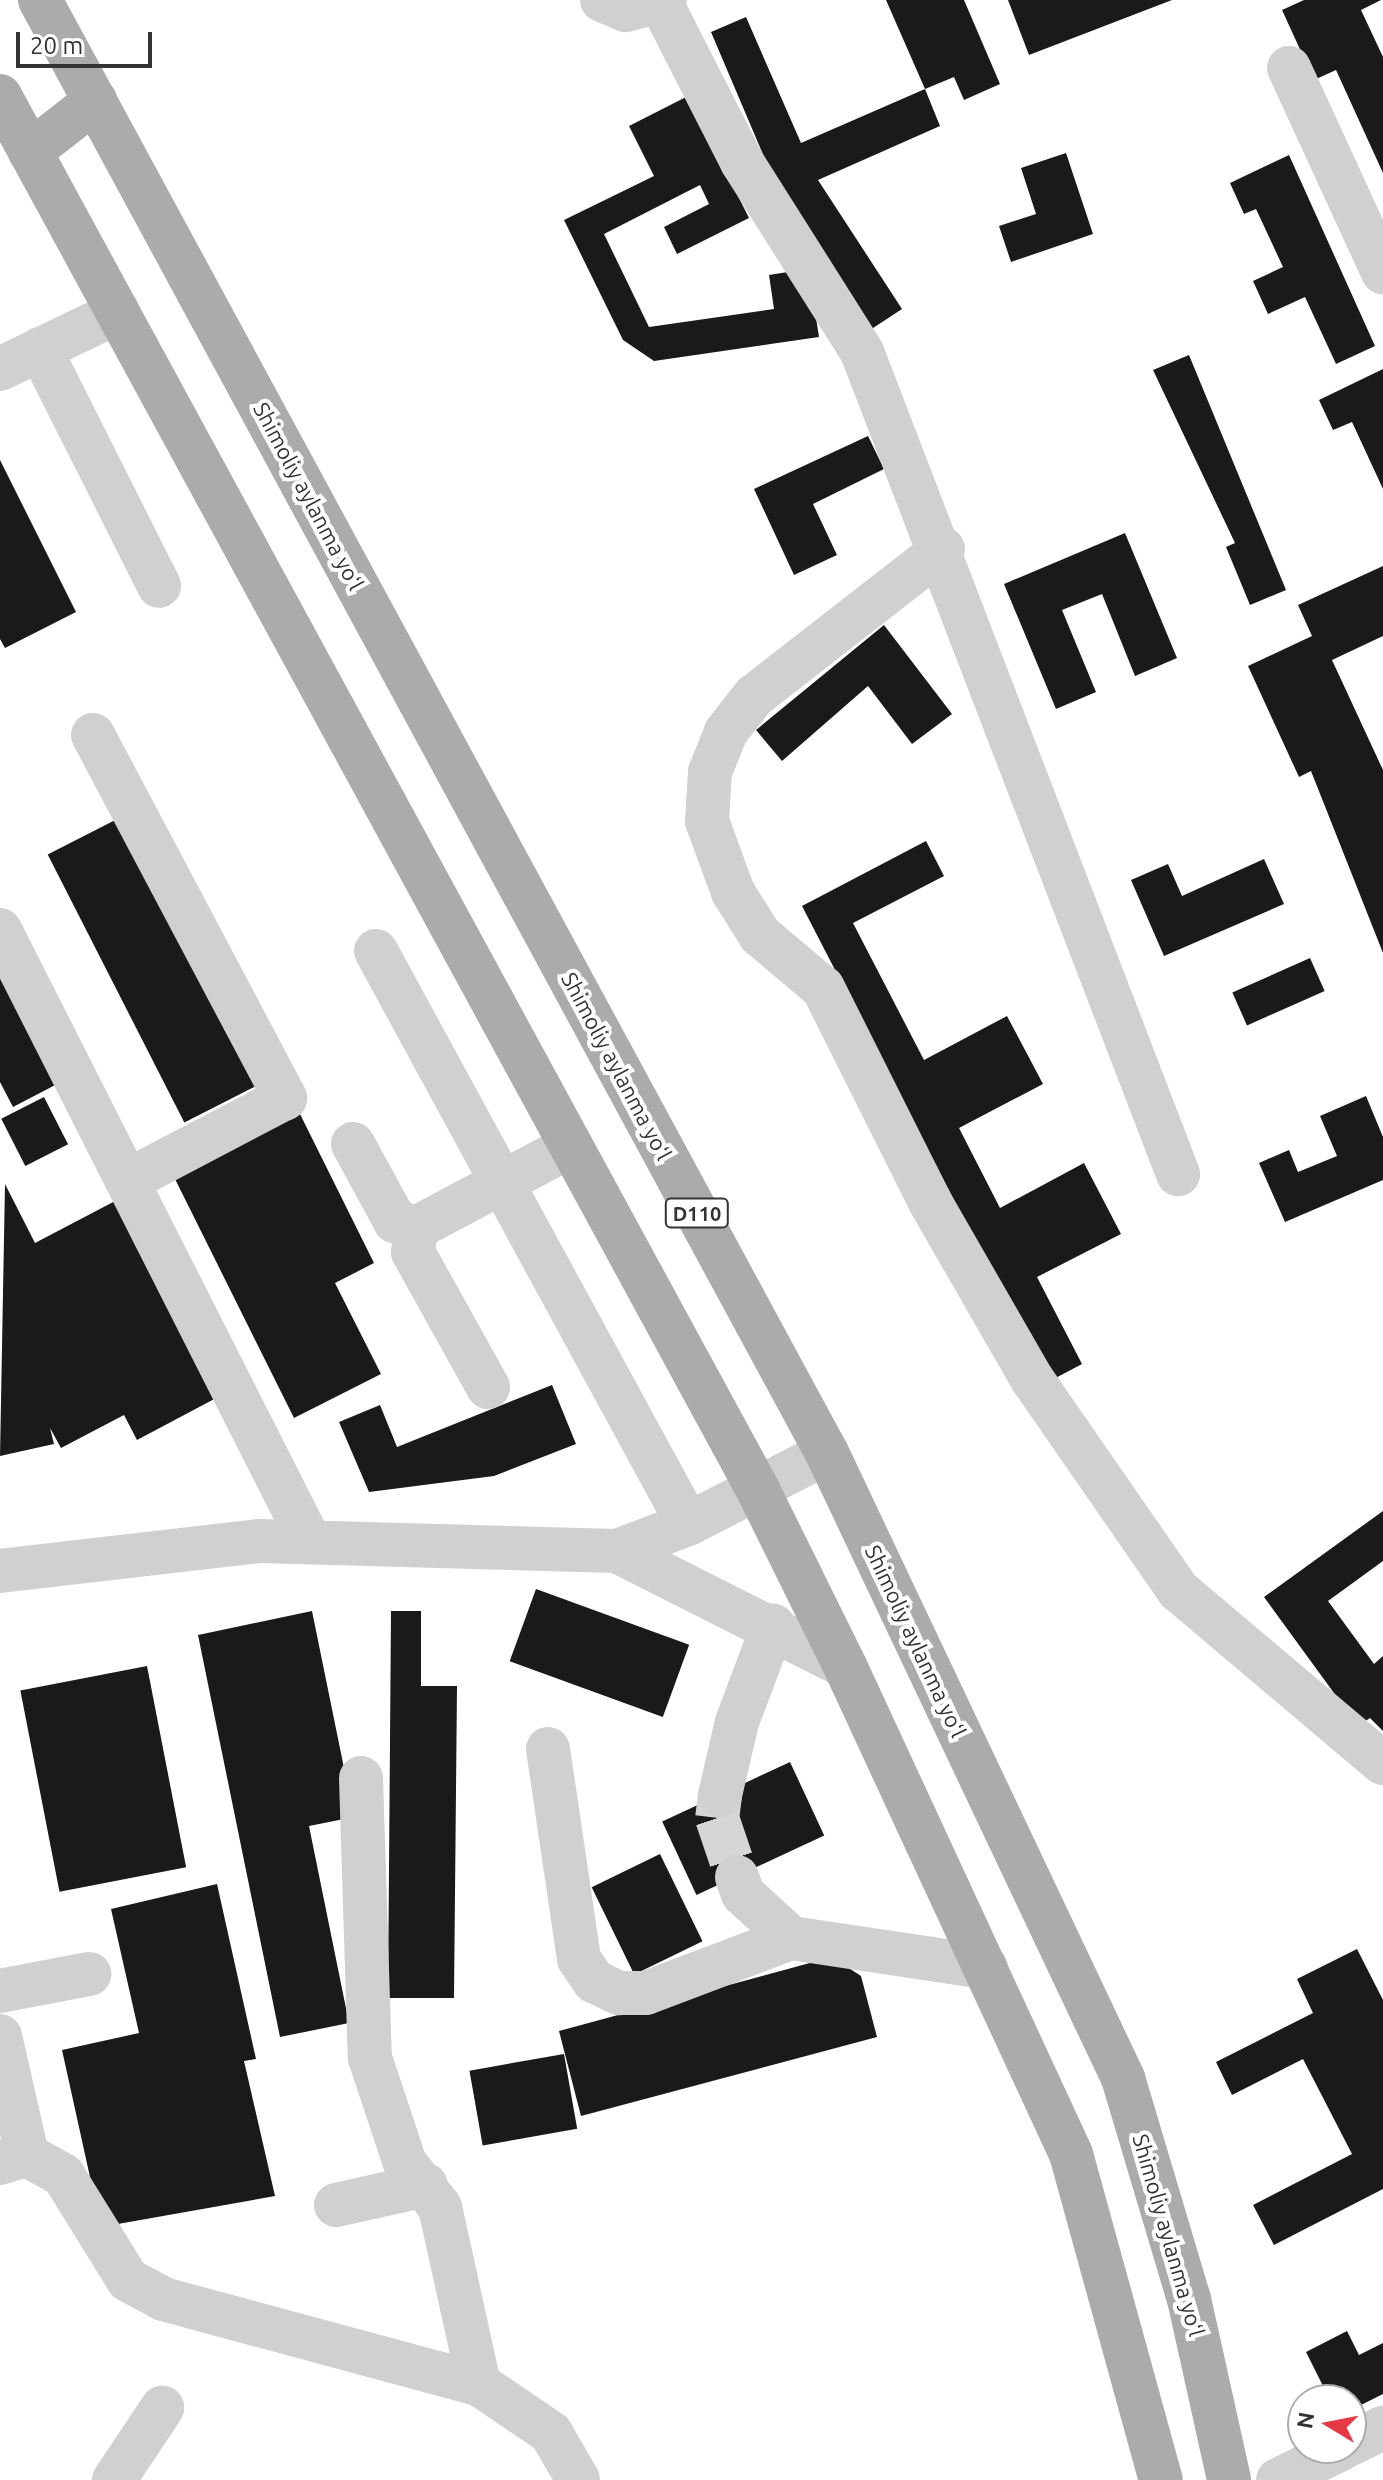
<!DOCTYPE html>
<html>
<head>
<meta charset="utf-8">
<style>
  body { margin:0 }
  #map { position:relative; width:1383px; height:2480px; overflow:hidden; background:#fff; font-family:Ubuntu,sans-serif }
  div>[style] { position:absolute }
  .building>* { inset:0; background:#1a1a1a; transform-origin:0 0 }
  .minor-tunnel>* { height:44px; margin-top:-22px; transform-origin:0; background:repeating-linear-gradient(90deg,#d6d6d6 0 44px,transparent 0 66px) }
  .minor>* { height:44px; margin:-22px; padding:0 22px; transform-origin:22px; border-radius:22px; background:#d0d0d0 }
  .major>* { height:44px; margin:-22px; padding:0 22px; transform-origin:22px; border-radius:22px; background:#ababab }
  span { translate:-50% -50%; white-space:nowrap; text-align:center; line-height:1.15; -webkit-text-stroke:8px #fff; paint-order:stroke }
  .shield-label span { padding:2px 6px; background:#fff; border:2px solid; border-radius:6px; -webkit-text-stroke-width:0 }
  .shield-label { font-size:20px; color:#333; font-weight:700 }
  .street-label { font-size:22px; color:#333 }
  .north { position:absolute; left:1287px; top:2384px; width:80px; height:80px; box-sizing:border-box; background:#fff; border:2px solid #adadad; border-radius:50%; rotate:280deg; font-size:22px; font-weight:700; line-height:32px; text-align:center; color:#333 }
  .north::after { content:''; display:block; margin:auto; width:28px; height:36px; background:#e63946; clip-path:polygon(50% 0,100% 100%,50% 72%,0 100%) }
  .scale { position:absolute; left:16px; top:32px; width:136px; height:36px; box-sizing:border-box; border:4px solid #333; border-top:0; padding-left:10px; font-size:24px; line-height:28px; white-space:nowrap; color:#333; -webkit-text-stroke:6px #fff; paint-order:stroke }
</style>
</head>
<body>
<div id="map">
  <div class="building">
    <i style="clip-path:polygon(886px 0,964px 0,1000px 84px,964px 100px,954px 77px,925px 89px,940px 126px,818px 180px,902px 309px,870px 330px,765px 159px,711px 32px,746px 17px,801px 143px,925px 89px)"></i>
    <i style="clip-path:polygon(1008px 0,1172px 0,1029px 55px)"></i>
    <i style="clip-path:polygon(1304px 0,1381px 0,1361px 10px,1383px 57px,1383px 173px,1336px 70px,1314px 80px,1282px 10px)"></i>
    <i style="clip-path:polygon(688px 96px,749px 218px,677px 254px,664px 227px,709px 204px,700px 185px,604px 234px,649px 327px,774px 309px,769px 275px,794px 271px,814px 305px,819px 337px,654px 361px,623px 340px,564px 220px,654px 176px,629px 126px)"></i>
    <i style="clip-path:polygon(1066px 153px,1093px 234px,1011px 262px,999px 226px,1036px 214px,1021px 168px)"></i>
    <i style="clip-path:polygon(1289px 155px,1375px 346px,1336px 364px,1305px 297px,1268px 314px,1253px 281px,1283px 267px,1256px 209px,1244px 214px,1230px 183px)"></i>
    <i style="clip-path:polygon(1189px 355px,1286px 590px,1250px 605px,1226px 547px,1235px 543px,1153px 370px)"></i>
    <i style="clip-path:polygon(1383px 369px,1383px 489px,1352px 422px,1333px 430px,1319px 400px)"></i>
    <i style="clip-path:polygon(868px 436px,884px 469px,813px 504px,837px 555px,794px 575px,754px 489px)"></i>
    <i style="clip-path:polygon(0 460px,76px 612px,5px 648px,0 639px)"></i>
    <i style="clip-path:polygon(1125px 533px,1177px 658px,1135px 676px,1102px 594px,1062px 610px,1096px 692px,1056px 709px,1004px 584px)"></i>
    <i style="clip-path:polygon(1383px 566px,1383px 636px,1332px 660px,1383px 770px,1383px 953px,1311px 771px,1299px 777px,1248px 666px,1312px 636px,1298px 605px)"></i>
    <i style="clip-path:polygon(884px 625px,952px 714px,912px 744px,868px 686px,782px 761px,756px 730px)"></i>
    <i style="left:127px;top:814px;width:301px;height:89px;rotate:63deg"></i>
    <i style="clip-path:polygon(926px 841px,944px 876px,853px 923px,924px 1060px,1007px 1016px,1043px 1084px,959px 1128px,1000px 1208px,1084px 1163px,1121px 1234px,1037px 1277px,1082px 1364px,1048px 1382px,802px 906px)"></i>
    <i style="clip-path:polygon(1264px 859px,1284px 904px,1164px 956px,1131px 880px,1168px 864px,1182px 896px)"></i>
    <i style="left:1310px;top:958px;width:36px;height:85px;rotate:66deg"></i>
    <i style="clip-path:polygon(0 964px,61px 1082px,13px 1107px,0 1082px)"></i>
    <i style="clip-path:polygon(1366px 1096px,1383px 1137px,1383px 1180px,1285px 1222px,1259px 1163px,1289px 1150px,1298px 1172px,1337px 1156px,1320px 1116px)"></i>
    <i style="left:44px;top:1097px;width:53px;height:48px;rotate:63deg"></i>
    <i style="clip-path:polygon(299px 1112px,374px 1263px,335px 1283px,381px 1374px,294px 1418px,173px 1175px)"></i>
    <i style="clip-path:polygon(5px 1184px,35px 1243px,117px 1200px,220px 1396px,137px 1440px,124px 1415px,61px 1448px,50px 1428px,54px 1444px,0 1456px)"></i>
    <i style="clip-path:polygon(552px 1385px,576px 1444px,494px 1476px,369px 1492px,339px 1422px,380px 1405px,397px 1447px)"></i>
    <i style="clip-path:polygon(1383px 1511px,1383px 1561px,1328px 1601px,1374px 1664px,1383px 1656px,1383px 1731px,1370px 1718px,1358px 1726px,1264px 1597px)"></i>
    <i style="left:536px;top:1589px;width:163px;height:77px;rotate:20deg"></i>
    <i style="clip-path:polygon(312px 1611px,354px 1817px,309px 1826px,349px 2023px,280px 2037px,198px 1635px)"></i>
    <i style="clip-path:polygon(391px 1611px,421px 1611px,421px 1686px,457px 1686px,454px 1998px,388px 1998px)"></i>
    <i style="left:147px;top:1666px;width:205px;height:129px;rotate:79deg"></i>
    <i style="left:790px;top:1762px;width:81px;height:141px;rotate:65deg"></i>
    <i style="left:660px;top:1854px;width:97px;height:76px;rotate:64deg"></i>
    <i style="clip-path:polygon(217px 1884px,256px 2059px,244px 2061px,275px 2196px,101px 2227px,62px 2050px,139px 2033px,111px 1909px)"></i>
    <i style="clip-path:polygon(1357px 1949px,1383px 2000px,1383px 2189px,1274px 2245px,1253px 2205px,1352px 2154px,1303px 2059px,1232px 2095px,1216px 2062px,1313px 2013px,1297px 1979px)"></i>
    <i style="clip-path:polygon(832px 1957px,861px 1976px,877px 2037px,581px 2116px,559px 2031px)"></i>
    <i style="left:564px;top:2054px;width:76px;height:96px;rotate:80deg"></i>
    <i style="clip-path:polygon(1347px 2331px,1359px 2355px,1383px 2343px,1383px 2394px,1351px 2410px,1351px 2400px,1330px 2400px,1306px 2352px)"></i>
  </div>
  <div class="minor-tunnel">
    <i style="left:720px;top:1795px;width:23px;rotate:97deg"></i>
    <i style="left:717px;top:1818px;width:62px;rotate:71.3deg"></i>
  </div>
  <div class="minor">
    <i style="left:602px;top:0;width:26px;rotate:23deg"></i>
    <i style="left:626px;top:10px;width:40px;rotate:-14.4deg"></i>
    <i style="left:660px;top:1px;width:181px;rotate:63deg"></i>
    <i style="left:742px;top:162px;width:225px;rotate:57.7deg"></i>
    <i style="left:862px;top:352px;width:881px;rotate:68.97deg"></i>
    <i style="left:1289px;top:68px;width:225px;rotate:65.3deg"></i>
    <i style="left:40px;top:349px;width:265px;rotate:63.3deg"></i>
    <i style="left:0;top:369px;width:131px;rotate:-25.8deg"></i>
    <i style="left:943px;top:549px;width:239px;rotate:142.1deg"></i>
    <i style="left:754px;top:696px;width:46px;rotate:127.9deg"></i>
    <i style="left:726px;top:732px;width:43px;rotate:111.8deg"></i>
    <i style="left:710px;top:772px;width:49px;rotate:93.5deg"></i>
    <i style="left:707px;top:821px;width:76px;rotate:69.9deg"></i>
    <i style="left:733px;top:892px;width:51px;rotate:57.9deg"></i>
    <i style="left:760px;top:935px;width:82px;rotate:40.1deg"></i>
    <i style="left:823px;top:988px;width:237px;rotate:63.4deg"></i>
    <i style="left:929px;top:1200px;width:207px;rotate:60.1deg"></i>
    <i style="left:1032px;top:1379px;width:257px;rotate:55.3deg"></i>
    <i style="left:1178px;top:1590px;width:268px;rotate:40.2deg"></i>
    <i style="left:93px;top:735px;width:411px;rotate:62.1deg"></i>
    <i style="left:285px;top:1098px;width:178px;rotate:152.3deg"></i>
    <i style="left:0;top:930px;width:686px;rotate:63.14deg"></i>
    <i style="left:376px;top:951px;width:652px;rotate:61.43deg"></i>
    <i style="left:353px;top:1144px;width:88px;rotate:61.4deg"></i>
    <i style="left:395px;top:1221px;width:22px;rotate:18deg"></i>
    <i style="left:488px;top:1387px;width:154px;rotate:-119.1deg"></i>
    <i style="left:413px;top:1252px;width:24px;rotate:-83deg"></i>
    <i style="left:416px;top:1228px;width:175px;rotate:-27.9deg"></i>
    <i style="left:617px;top:1551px;width:255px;rotate:26.8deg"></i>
    <i style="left:0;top:1571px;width:262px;rotate:-6.6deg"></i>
    <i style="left:260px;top:1541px;width:357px;rotate:1.6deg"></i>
    <i style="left:617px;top:1551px;width:76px;rotate:-20.8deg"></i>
    <i style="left:688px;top:1524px;width:156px;rotate:-27.1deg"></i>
    <i style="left:548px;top:1749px;width:212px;rotate:81.6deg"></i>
    <i style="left:579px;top:1959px;width:27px;rotate:56deg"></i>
    <i style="left:594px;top:1981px;width:28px;rotate:26deg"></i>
    <i style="left:619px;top:1993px;width:27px"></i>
    <i style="left:646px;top:1993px;width:155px;rotate:-20.8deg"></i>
    <i style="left:361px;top:1778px;width:280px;rotate:88.2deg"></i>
    <i style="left:370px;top:2058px;width:111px;rotate:71.6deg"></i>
    <i style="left:405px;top:2163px;width:56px;rotate:51.5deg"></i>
    <i style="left:440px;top:2207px;width:181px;rotate:77.6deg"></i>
    <i style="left:720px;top:1795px;width:75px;rotate:-76.9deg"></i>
    <i style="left:737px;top:1722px;width:103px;rotate:-69.4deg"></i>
    <i style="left:737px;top:1877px;width:18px;rotate:71deg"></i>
    <i style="left:743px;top:1894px;width:65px;rotate:42.5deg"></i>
    <i style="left:791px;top:1938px;width:197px;rotate:8.5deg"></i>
    <i style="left:0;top:1991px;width:91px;rotate:-10.8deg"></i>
    <i style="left:0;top:2036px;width:122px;rotate:77.2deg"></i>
    <i style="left:0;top:2163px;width:28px;rotate:-17deg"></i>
    <i style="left:27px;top:2155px;width:41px;rotate:29.1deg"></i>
    <i style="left:63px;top:2175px;width:123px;rotate:58.2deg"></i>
    <i style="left:128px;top:2280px;width:40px;rotate:28deg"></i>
    <i style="left:163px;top:2299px;width:327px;rotate:15.1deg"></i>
    <i style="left:479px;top:2384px;width:87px;rotate:34.2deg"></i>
    <i style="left:551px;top:2433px;width:54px;rotate:60.1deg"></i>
    <i style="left:336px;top:2205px;width:92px;rotate:-12.5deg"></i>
    <i style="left:1351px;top:2444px;width:36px;rotate:-27deg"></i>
    <i style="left:114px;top:2480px;width:87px;rotate:-56.3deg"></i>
    <i style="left:1278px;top:2480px;width:72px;rotate:-26.2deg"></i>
  </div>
  <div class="major">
    <i style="left:40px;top:0;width:1652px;rotate:61.56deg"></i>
    <i style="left:827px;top:1453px;width:692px;rotate:64.66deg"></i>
    <i style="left:1123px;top:2078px;width:231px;rotate:73.4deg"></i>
    <i style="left:1189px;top:2299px;width:185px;rotate:77.5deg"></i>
    <i style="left:0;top:96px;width:1587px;rotate:61.46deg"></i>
    <i style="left:758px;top:1490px;width:196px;rotate:63.7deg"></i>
    <i style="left:845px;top:1666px;width:538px;rotate:65.15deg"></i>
    <i style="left:1071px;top:2154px;width:338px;rotate:74.6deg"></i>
    <i style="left:30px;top:152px;width:83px;rotate:-38.1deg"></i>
  </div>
  <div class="shield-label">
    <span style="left:697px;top:1213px">D110</span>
  </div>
  <div class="street-label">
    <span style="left:309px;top:496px;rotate:62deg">Shimoliy aylanma yoʻl</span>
    <span style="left:617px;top:1066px;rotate:62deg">Shimoliy aylanma yoʻl</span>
    <span style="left:916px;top:1641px;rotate:65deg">Shimoliy aylanma yoʻl</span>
    <span style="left:1169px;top:2235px;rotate:74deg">Shimoliy aylanma yoʻl</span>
  </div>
  <div class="north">N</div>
  <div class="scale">20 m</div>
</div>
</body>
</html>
